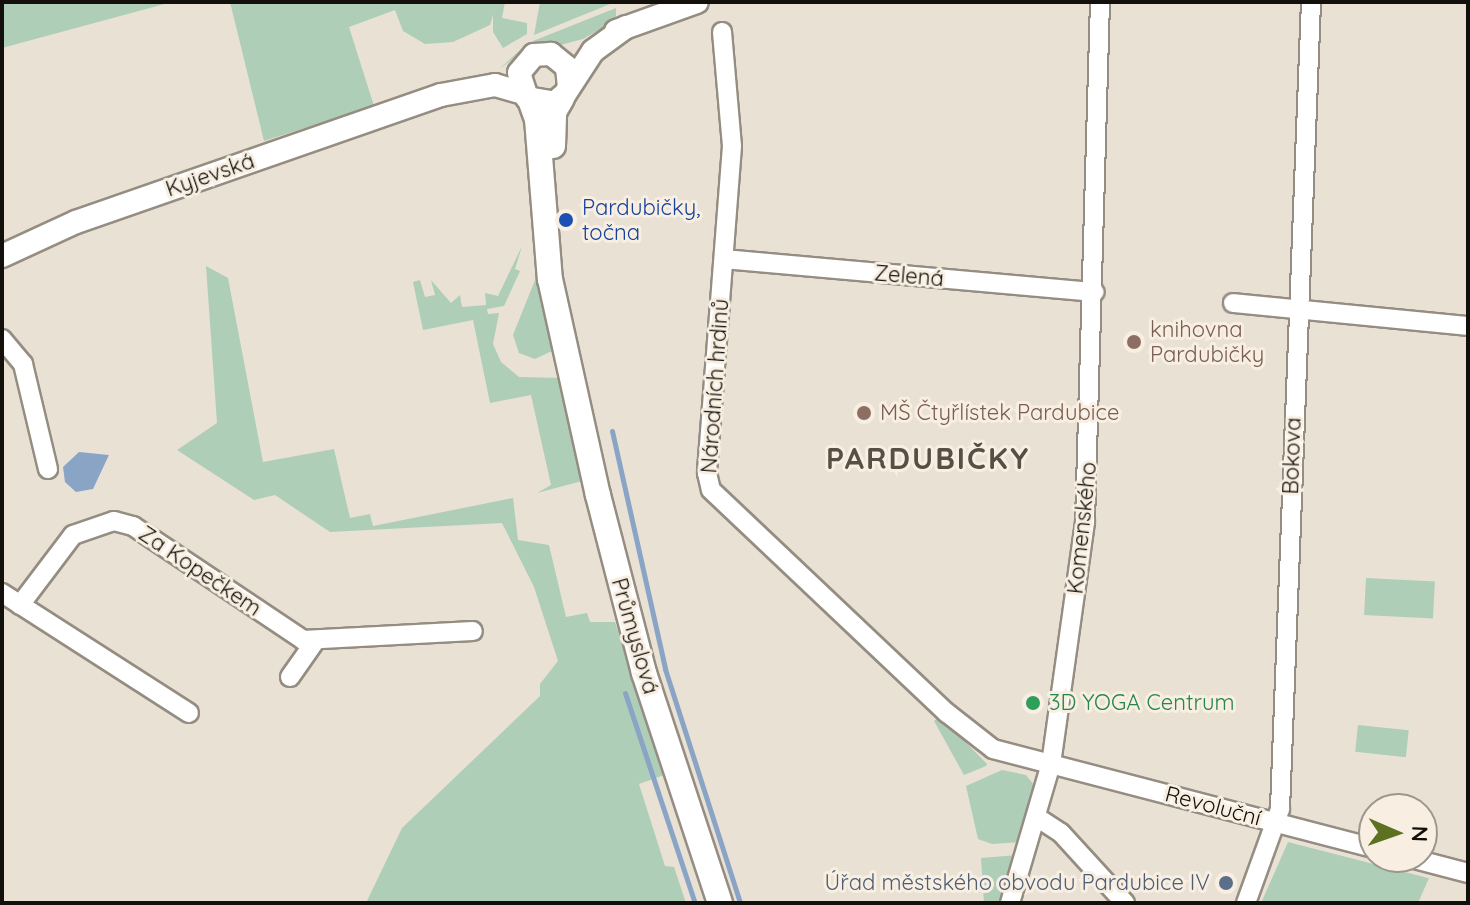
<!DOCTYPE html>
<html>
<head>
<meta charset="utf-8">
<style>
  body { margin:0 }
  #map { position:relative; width:1470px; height:905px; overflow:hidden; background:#eae1d5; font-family:Quicksand,sans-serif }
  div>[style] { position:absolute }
  .green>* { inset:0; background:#aeceb7; transform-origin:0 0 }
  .water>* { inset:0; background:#8aa4c5 }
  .stream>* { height:5px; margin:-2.5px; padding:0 2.5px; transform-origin:2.5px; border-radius:2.5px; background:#8aa4c5 }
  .roads { filter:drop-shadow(2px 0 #958d81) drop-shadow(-2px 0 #958d81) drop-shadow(0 2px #958d81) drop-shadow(0 -2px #958d81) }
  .minor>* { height:18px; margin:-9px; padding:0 9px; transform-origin:9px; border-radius:9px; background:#fff }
  .tertiary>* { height:22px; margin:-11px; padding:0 11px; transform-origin:11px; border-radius:11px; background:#fff }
  .secondary>* { height:24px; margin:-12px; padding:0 12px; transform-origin:12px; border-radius:12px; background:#fff }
  .dots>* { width:22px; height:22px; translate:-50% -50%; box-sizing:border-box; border:4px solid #f8efe2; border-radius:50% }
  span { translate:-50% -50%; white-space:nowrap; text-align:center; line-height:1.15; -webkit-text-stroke:6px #f8efe2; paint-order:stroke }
  .street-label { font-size:22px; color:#13100c }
  .transit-label { font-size:22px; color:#164399 }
  .left { translate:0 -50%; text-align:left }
  .education-label { font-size:22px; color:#785e54 }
  .leisure-label { font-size:22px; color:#27864d }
  .service-label { font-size:22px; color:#4e5e75 }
  .right { translate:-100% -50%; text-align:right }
  .district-label { font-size:30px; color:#574f45; font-weight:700; letter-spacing:2px }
  .frame { position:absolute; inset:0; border:4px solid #13100c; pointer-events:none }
  .north { position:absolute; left:1358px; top:793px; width:80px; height:80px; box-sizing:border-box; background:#f8efe2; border:2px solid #9c968c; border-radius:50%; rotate:92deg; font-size:22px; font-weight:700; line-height:32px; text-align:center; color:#13100c }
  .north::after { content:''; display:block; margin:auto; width:28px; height:36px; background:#5e7120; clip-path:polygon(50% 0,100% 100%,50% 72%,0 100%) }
</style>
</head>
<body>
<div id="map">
  <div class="green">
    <i style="clip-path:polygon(2px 2px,172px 2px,2px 48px)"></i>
    <i style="clip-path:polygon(230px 2px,505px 2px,502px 18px,527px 23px,527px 34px,503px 48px,493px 32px,493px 15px,490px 25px,453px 42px,425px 44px,403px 31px,395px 10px,349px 27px,374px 106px,264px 141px)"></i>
    <i style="clip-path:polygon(540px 2px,615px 2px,534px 35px)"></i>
    <i style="clip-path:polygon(616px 8px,616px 20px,583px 39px,549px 48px,536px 42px,499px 69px,528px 43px)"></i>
    <i style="clip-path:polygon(522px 246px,515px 269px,520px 271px,504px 306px,487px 309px,488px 314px,499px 313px,493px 344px,501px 362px,519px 377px,563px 378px,582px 481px,537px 493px,551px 485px,531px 395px,490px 403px,473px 320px,423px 330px,413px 282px,420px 280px,425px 297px,435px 295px,431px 280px,451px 303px,460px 295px,462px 307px,486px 305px,485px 293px,498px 296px)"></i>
    <i style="clip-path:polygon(206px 266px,228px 278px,263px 462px,334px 449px,350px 518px,370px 514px,373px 526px,513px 498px,518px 540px,549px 545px,566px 617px,587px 613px,590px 622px,615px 622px,664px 775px,639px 784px,665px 866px,674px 867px,686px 903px,366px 903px,402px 828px,540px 696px,540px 684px,558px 661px,534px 587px,502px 523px,330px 532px,275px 495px,254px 500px,177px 450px,217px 423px)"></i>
    <i style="clip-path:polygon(539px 270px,554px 350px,535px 359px,519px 353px,513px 335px)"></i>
    <i style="left:1366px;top:578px;width:69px;height:37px;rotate:3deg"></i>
    <i style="clip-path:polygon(940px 716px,987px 764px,986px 766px,964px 775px,934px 721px)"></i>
    <i style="left:1358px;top:725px;width:51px;height:27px;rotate:6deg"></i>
    <i style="clip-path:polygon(1002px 770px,1026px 775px,1034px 785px,1022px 842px,992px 844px,978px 839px,966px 786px)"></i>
    <i style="clip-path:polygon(1288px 842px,1428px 878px,1429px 878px,1418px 903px,1261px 903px)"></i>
    <i style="clip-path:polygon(1017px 855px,1003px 903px,984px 903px,981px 858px)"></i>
  </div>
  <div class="water">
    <i style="clip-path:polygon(79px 452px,109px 455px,93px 489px,76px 492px,65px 482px,63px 467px)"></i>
  </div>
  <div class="stream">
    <i style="left:612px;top:431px;width:244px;rotate:77.4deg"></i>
    <i style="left:665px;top:669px;width:246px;rotate:72.2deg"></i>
    <i style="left:625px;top:693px;width:221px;rotate:71.6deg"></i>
  </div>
  <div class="roads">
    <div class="minor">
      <i style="left:722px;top:32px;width:114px;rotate:85deg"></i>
      <i style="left:732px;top:146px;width:328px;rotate:94.4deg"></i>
      <i style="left:707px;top:473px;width:17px;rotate:77deg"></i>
      <i style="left:711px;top:490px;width:325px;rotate:43.4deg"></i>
      <i style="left:947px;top:713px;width:58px;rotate:38deg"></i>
      <i style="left:993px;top:749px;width:394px;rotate:14.6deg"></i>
      <i style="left:724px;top:259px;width:372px;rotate:5.1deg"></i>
      <i style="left:1233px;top:303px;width:236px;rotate:5.6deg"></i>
      <i style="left:2px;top:339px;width:33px;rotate:50deg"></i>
      <i style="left:23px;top:364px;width:108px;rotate:76.6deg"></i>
      <i style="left:2px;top:593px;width:222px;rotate:32.7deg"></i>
      <i style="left:20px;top:605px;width:88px;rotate:-52.9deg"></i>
      <i style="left:73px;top:535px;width:43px;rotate:-18.9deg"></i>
      <i style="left:114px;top:521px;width:20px;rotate:15deg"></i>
      <i style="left:133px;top:526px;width:205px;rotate:33.8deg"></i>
      <i style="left:303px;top:640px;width:170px;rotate:-3deg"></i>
      <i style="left:290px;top:677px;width:45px;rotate:-54.9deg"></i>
      <i style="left:1038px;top:818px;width:27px;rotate:33deg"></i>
      <i style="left:1061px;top:833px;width:95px;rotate:47.6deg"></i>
      <i style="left:1407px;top:857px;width:63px;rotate:14.7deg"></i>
      <i style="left:1010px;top:903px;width:145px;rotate:-73.6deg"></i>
      <i style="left:1051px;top:764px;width:244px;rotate:-82deg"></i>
      <i style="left:1085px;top:522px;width:520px;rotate:-88.35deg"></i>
      <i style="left:1246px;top:903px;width:100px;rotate:-70.1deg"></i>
      <i style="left:1280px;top:809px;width:808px;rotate:-87.8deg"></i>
    </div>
    <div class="tertiary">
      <i style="left:616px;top:31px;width:86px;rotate:-19.7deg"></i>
      <i style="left:569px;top:87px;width:20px;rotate:-96deg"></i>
      <i style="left:567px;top:67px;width:21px;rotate:-141deg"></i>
      <i style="left:551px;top:54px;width:17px;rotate:177deg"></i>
      <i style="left:534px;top:55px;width:23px;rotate:130deg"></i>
      <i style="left:519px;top:73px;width:26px;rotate:72deg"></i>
      <i style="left:527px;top:98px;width:27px;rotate:10deg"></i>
      <i style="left:554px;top:103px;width:14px;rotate:-39deg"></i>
      <i style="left:565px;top:94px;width:51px;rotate:-56.9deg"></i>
      <i style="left:593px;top:51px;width:41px;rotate:-36deg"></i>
      <i style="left:2px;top:256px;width:81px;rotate:-24.7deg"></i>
      <i style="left:76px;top:222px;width:386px;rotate:-19.2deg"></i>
      <i style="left:441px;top:95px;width:55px;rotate:-10.5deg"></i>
      <i style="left:495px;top:85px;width:29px;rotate:16deg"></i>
    </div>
    <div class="secondary">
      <i style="left:530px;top:100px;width:20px;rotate:70deg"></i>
      <i style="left:537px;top:119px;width:161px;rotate:85.4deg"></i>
      <i style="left:550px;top:279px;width:221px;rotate:77.5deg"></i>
      <i style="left:598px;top:495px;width:184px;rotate:75.5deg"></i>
      <i style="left:644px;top:673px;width:242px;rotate:71.7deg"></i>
      <i style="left:553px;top:146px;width:34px;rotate:-88deg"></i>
      <i style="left:554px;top:112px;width:16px;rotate:-60deg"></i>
    </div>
  </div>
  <div class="dots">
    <i style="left:566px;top:220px;background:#1a4fb4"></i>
    <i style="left:1134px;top:342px;background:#8d6e63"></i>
    <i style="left:864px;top:413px;background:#8d6e63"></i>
    <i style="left:1033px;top:703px;background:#2e9e5b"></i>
    <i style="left:1226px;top:883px;background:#5c6f8a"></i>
  </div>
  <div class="street-label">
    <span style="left:210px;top:175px;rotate:-19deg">Kyjevská</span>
    <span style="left:909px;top:276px;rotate:5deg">Zelená</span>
    <span style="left:715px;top:386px;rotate:-86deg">Národních hrdinů</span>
    <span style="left:1292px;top:456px;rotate:-88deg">Bokova</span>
    <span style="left:1082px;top:528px;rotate:-84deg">Komenského</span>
    <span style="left:200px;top:571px;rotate:34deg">Za Kopečkem</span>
    <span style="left:635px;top:636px;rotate:74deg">Průmyslová</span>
    <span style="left:1213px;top:806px;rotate:15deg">Revoluční</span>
  </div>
  <div class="transit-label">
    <span class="left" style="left:582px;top:220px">Pardubičky,<br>točna</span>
  </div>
  <div class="education-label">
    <span class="left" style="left:1150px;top:342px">knihovna<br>Pardubičky</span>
    <span class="left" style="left:880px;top:413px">MŠ Čtyřlístek Pardubice</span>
  </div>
  <div class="leisure-label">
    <span class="left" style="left:1049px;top:703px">3D YOGA Centrum</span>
  </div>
  <div class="service-label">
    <span class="right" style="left:1210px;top:883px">Úřad městského obvodu Pardubice IV</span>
  </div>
  <div class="district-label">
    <span style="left:928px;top:458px">PARDUBIČKY</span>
  </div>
  <div class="frame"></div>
  <div class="north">N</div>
</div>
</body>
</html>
